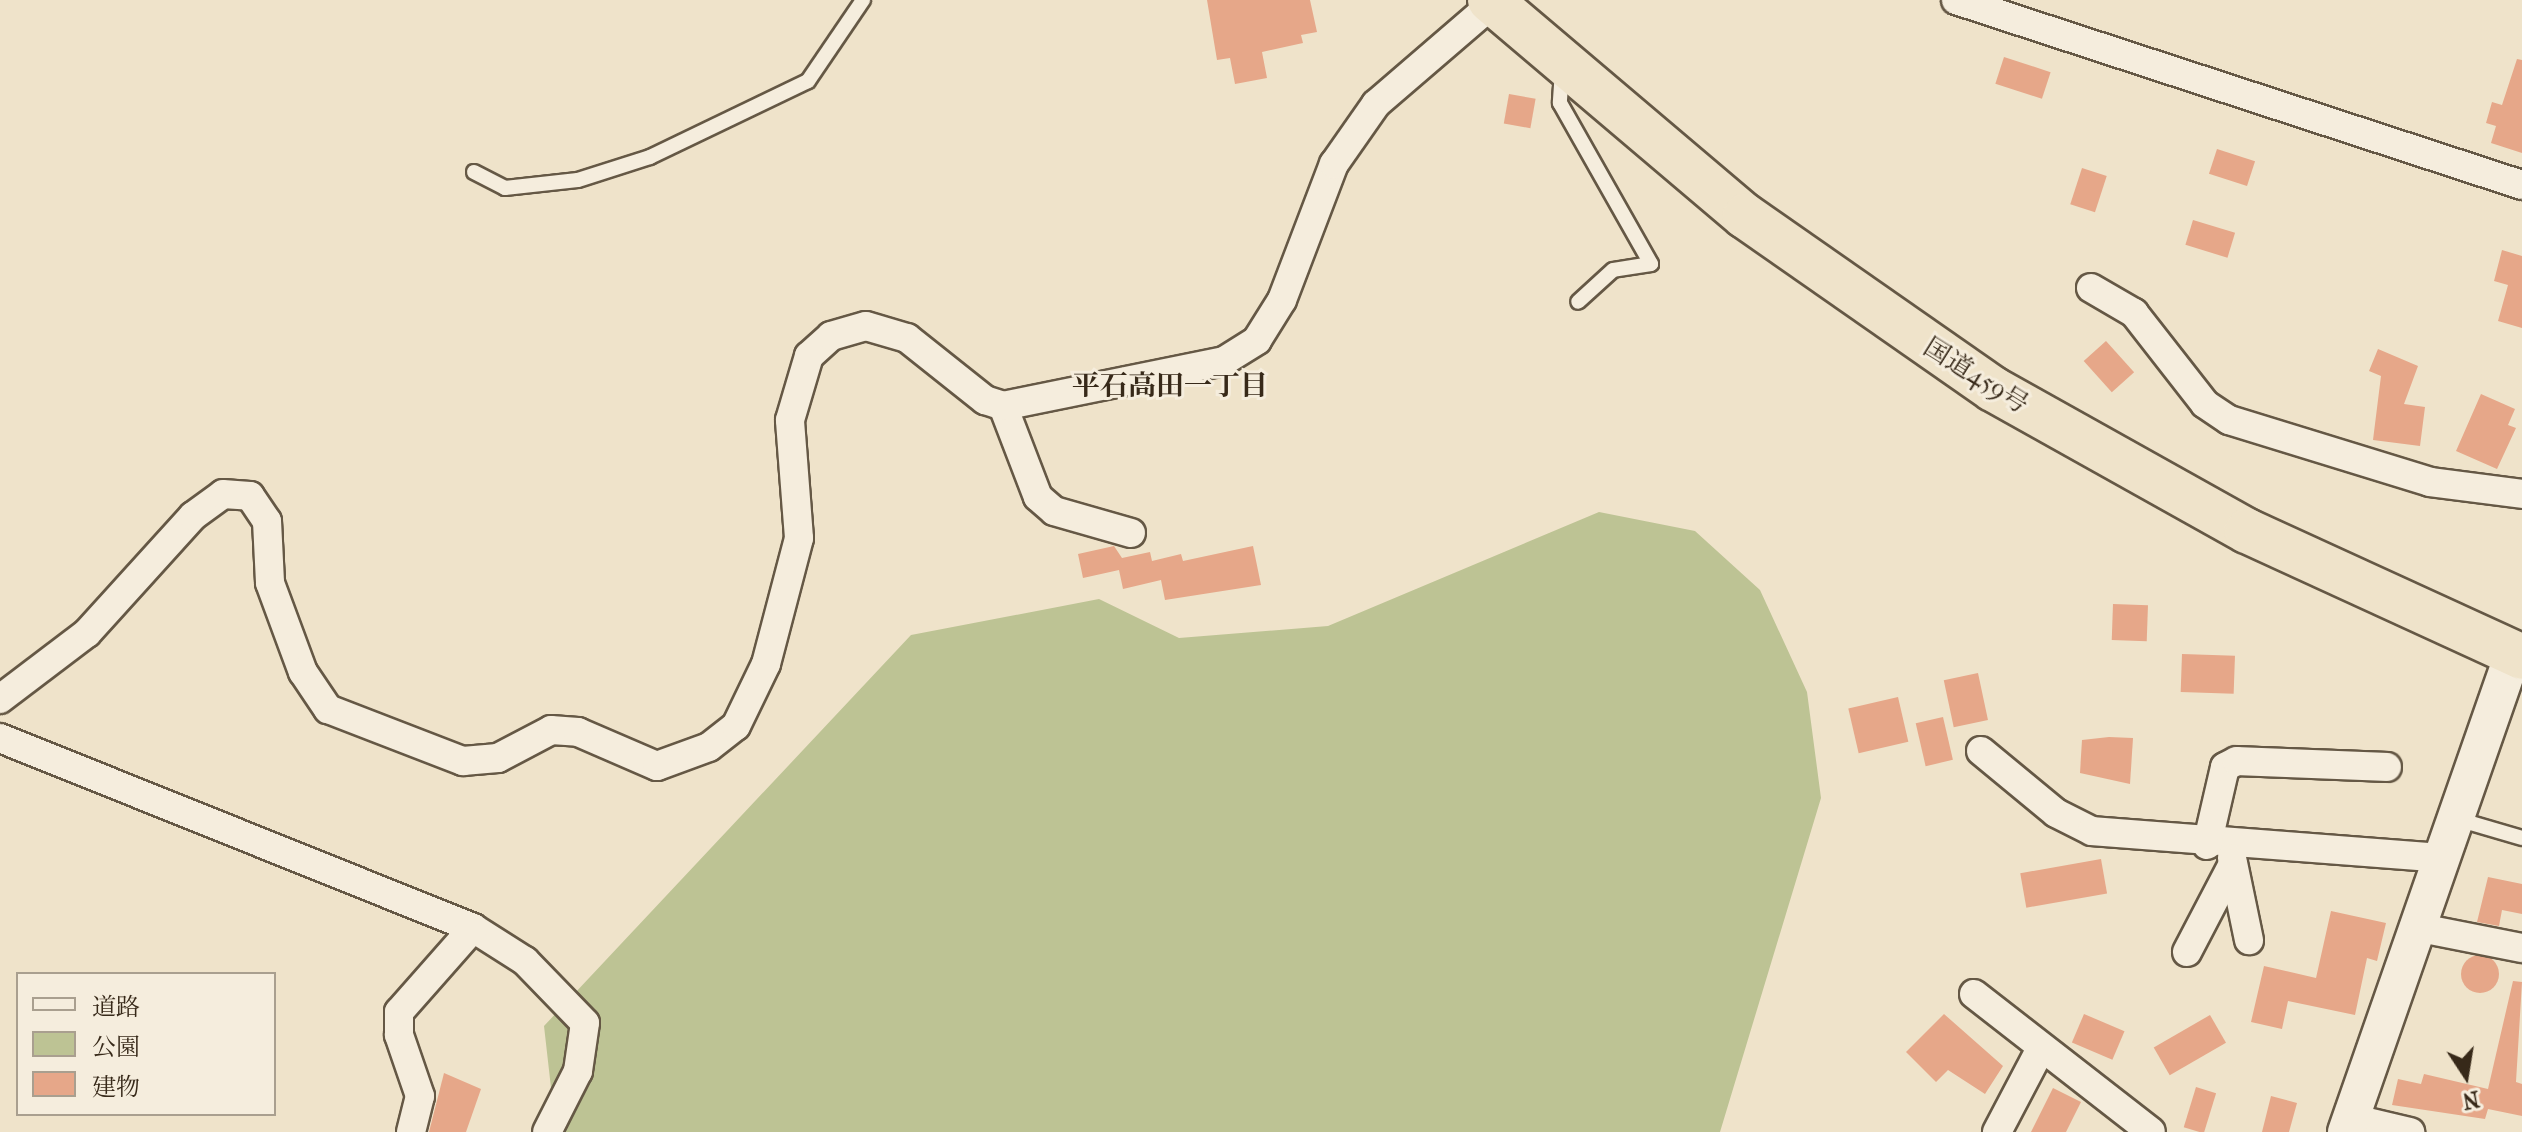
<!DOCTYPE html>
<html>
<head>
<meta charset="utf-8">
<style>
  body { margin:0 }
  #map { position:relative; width:2522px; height:1132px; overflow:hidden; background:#efe3ca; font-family:"IM FELL French Canon","Noto Serif JP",serif }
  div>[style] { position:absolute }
  .green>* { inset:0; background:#bdc394 }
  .building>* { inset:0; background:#e6a789; transform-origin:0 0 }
  .round { border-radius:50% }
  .roads { filter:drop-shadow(2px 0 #655845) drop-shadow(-2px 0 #655845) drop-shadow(0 2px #655845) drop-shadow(0 -2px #655845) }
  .service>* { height:14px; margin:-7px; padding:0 7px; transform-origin:7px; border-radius:7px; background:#f5eddd }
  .minor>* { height:28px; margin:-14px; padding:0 14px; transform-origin:14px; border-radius:14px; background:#f5eddd }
  .tertiary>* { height:36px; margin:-18px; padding:0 18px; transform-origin:18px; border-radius:18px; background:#f5eddd }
  .trunk>* { height:44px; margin:-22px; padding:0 22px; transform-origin:22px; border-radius:22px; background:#efe3ca }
  span { translate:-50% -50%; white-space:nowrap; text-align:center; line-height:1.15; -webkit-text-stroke:6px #f5eddd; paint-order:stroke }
  .street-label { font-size:26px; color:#372919 }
  .neighbourhood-label { font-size:28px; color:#372919; font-weight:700 }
  .legend { position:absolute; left:16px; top:972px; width:260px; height:144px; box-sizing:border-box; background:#f5eddd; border:2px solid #a99f8f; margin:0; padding:10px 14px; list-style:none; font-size:24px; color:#372919 }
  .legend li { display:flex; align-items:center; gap:16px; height:40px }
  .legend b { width:40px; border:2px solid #a99f8f }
  .north { position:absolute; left:2426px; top:1036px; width:80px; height:80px; -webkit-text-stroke:6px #f5eddd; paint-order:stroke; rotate:168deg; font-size:22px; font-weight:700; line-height:32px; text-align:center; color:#372919 }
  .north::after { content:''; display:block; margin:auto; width:28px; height:36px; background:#372919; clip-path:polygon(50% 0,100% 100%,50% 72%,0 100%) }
</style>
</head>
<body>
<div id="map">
  <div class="green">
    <i style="clip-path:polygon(1599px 512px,1695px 531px,1760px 590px,1807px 692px,1821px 798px,1720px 1132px,556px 1132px,544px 1026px,911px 635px,1099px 599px,1179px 638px,1328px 626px)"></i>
  </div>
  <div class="building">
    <i style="clip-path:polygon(1207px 0,1310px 0,1317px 32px,1301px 35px,1303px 43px,1262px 52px,1267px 78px,1235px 84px,1230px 58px,1217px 60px)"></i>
    <i style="left:2004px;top:57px;width:49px;height:28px;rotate:18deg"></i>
    <i style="clip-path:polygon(2517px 59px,2522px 60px,2522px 153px,2491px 143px,2496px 126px,2486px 123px,2492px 102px,2502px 105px)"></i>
    <i style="left:1509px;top:94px;width:27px;height:30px;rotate:10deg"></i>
    <i style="left:2217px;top:149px;width:40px;height:26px;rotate:18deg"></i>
    <i style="left:2082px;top:168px;width:26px;height:38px;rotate:18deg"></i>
    <i style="left:2193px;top:220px;width:44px;height:26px;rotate:17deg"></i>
    <i style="clip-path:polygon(2502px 250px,2522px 256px,2522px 328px,2498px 321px,2508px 285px,2494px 281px)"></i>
    <i style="left:2106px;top:341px;width:42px;height:30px;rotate:48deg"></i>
    <i style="clip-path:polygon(2378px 349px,2418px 366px,2404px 404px,2425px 407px,2420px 446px,2373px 440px,2381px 376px,2369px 371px)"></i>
    <i style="clip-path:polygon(2481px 394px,2515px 409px,2508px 425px,2516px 428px,2497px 469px,2456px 451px)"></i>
    <i style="clip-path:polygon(1114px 546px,1122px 558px,1150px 552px,1152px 561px,1181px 554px,1183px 561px,1253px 546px,1261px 585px,1165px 600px,1161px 580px,1123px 589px,1119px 570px,1083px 578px,1078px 554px)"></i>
    <i style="left:2113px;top:604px;width:35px;height:36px;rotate:2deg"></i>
    <i style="left:2182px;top:654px;width:53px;height:38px;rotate:2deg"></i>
    <i style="left:1978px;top:673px;width:48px;height:35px;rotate:78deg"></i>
    <i style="left:1898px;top:697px;width:46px;height:51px;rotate:77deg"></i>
    <i style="left:1943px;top:717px;width:44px;height:28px;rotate:77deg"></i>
    <i style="clip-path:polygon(2109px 737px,2133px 738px,2130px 784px,2080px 773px,2082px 740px)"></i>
    <i style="left:2101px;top:859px;width:35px;height:82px;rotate:80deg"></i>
    <i style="clip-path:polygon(2488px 877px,2522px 884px,2522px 914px,2502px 910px,2499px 926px,2477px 922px)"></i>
    <i style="clip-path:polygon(2331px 911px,2386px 923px,2377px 961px,2367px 958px,2355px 1015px,2288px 1001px,2282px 1029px,2251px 1022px,2264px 966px,2316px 978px)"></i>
    <i class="round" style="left:2461px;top:955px;width:38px;height:38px"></i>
    <i style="clip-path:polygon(2513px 981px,2522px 982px,2516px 1082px,2522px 1084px,2522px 1116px,2488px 1109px,2485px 1119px,2392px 1105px,2398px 1079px,2421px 1084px,2424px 1074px,2488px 1089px)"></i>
    <i style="clip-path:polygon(1944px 1014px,2003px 1066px,1985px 1094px,1948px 1070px,1936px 1082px,1906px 1052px)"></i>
    <i style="left:2084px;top:1014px;width:44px;height:31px;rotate:23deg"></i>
    <i style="left:2210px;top:1015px;width:32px;height:65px;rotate:60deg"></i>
    <i style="clip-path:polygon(444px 1073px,481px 1089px,466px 1132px,429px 1132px)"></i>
    <i style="left:2196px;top:1087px;width:21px;height:42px;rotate:17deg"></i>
    <i style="clip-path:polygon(2053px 1088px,2081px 1102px,2066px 1132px,2031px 1132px)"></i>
    <i style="clip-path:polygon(2271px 1096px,2297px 1103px,2289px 1132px,2262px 1132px)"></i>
  </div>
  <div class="roads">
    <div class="service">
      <i style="left:1562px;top:71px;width:32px;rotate:94deg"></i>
      <i style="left:1560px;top:103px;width:185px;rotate:60.5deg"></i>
      <i style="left:1651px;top:264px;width:38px;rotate:171deg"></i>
      <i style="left:1613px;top:270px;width:47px;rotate:137.6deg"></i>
      <i style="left:474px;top:172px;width:35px;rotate:27deg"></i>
      <i style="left:505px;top:188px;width:73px;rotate:-6.3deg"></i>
      <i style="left:578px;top:180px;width:76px;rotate:-17.7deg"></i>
      <i style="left:650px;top:157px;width:175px;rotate:-25.7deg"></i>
      <i style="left:808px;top:81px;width:98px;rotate:-55.8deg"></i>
      <i style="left:2457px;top:819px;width:68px;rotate:16.3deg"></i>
    </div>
    <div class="minor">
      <i style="left:1956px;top:0;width:595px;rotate:18.1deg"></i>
      <i style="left:2091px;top:288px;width:50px;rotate:30.2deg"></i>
      <i style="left:2134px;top:313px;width:115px;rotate:52deg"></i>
      <i style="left:2205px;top:404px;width:29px;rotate:34deg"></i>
      <i style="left:2229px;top:420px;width:210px;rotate:17.1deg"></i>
      <i style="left:2430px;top:482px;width:93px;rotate:7.4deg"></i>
      <i style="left:1003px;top:406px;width:97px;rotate:69deg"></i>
      <i style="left:1038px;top:497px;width:21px;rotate:41deg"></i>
      <i style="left:1054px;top:511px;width:80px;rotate:15.9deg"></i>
      <i style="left:0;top:699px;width:109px;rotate:-37.2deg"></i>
      <i style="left:87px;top:633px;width:158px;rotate:-47.8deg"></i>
      <i style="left:193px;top:516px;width:37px;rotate:-36deg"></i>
      <i style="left:223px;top:494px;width:27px;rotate:4deg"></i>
      <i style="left:250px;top:496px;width:30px;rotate:56deg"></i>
      <i style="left:267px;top:521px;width:62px;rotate:87.2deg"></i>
      <i style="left:270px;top:583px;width:95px;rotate:69.7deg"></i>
      <i style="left:303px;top:672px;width:45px;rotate:56deg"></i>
      <i style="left:328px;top:709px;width:145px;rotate:21.1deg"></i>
      <i style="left:463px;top:761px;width:35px;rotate:-5deg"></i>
      <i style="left:498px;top:758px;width:60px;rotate:-27.8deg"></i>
      <i style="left:551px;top:730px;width:27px;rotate:4deg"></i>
      <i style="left:578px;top:732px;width:86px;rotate:23.3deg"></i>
      <i style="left:657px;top:766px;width:55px;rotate:-20.1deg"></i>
      <i style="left:709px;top:747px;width:34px;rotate:-38deg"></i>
      <i style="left:736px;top:726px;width:69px;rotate:-64.2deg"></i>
      <i style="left:766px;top:664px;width:130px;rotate:-75.3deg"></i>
      <i style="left:799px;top:538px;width:118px;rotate:-94.4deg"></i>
      <i style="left:790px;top:420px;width:67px;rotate:-73.5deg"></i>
      <i style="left:809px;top:356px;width:30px;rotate:-42deg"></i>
      <i style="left:831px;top:336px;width:36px;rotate:-16deg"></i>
      <i style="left:866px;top:326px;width:43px;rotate:16.3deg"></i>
      <i style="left:907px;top:338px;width:100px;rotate:38.5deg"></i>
      <i style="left:985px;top:400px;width:19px;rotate:18deg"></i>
      <i style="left:1003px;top:406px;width:226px;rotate:-11.5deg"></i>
      <i style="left:1224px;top:361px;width:39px;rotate:-32deg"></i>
      <i style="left:1257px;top:340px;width:47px;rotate:-58deg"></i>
      <i style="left:1282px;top:300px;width:146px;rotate:-69.1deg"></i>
      <i style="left:1334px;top:164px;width:73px;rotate:-55deg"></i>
      <i style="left:1376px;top:104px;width:160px;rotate:-40.7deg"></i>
      <i style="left:0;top:738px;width:510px;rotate:21.88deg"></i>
      <i style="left:473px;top:928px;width:62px;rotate:32.4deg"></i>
      <i style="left:525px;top:961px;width:86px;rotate:45.9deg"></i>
      <i style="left:585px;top:1023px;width:49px;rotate:98.3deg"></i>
      <i style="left:578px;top:1071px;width:68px;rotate:116.9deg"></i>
      <i style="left:1981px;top:751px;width:97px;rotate:39.6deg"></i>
      <i style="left:2056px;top:813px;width:40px;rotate:26.6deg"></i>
      <i style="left:2092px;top:831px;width:349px;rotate:4.4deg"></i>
      <i style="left:2207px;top:845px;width:80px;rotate:-77deg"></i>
      <i style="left:2225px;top:767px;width:13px;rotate:-27deg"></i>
      <i style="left:2237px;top:761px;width:150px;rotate:2.3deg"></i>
      <i style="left:2232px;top:858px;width:84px;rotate:78.3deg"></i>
      <i style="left:2415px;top:927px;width:109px;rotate:11.1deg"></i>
      <i style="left:2187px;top:952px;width:99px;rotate:-62.4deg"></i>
      <i style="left:1974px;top:994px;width:224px;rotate:37.9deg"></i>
      <i style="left:2350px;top:1118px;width:62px;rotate:13.1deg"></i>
      <i style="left:411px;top:1132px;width:37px;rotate:-76deg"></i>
      <i style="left:420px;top:1096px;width:65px;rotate:-109deg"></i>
      <i style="left:399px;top:1035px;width:23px;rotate:-90deg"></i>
      <i style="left:399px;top:1012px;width:112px;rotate:-48.6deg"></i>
      <i style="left:1997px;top:1132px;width:93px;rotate:-62.3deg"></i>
    </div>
    <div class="tertiary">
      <i style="left:2346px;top:1132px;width:506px;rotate:-70.74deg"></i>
    </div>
    <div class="trunk">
      <i style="left:1490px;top:0;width:334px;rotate:40.3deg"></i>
      <i style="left:1745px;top:216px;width:302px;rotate:34.9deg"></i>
      <i style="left:1993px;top:389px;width:291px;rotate:29.2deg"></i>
      <i style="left:2247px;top:531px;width:302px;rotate:24.6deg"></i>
    </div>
  </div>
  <div class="street-label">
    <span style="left:1976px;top:376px;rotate:32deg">国道459号</span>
  </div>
  <div class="neighbourhood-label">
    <span style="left:1170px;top:386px">平石高田一丁目</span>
  </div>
  <ul class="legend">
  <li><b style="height:10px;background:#f5eddd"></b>道路</li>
  <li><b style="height:22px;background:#bdc394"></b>公園</li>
  <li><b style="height:22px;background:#e6a789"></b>建物</li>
  </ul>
  <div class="north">N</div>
</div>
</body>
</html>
